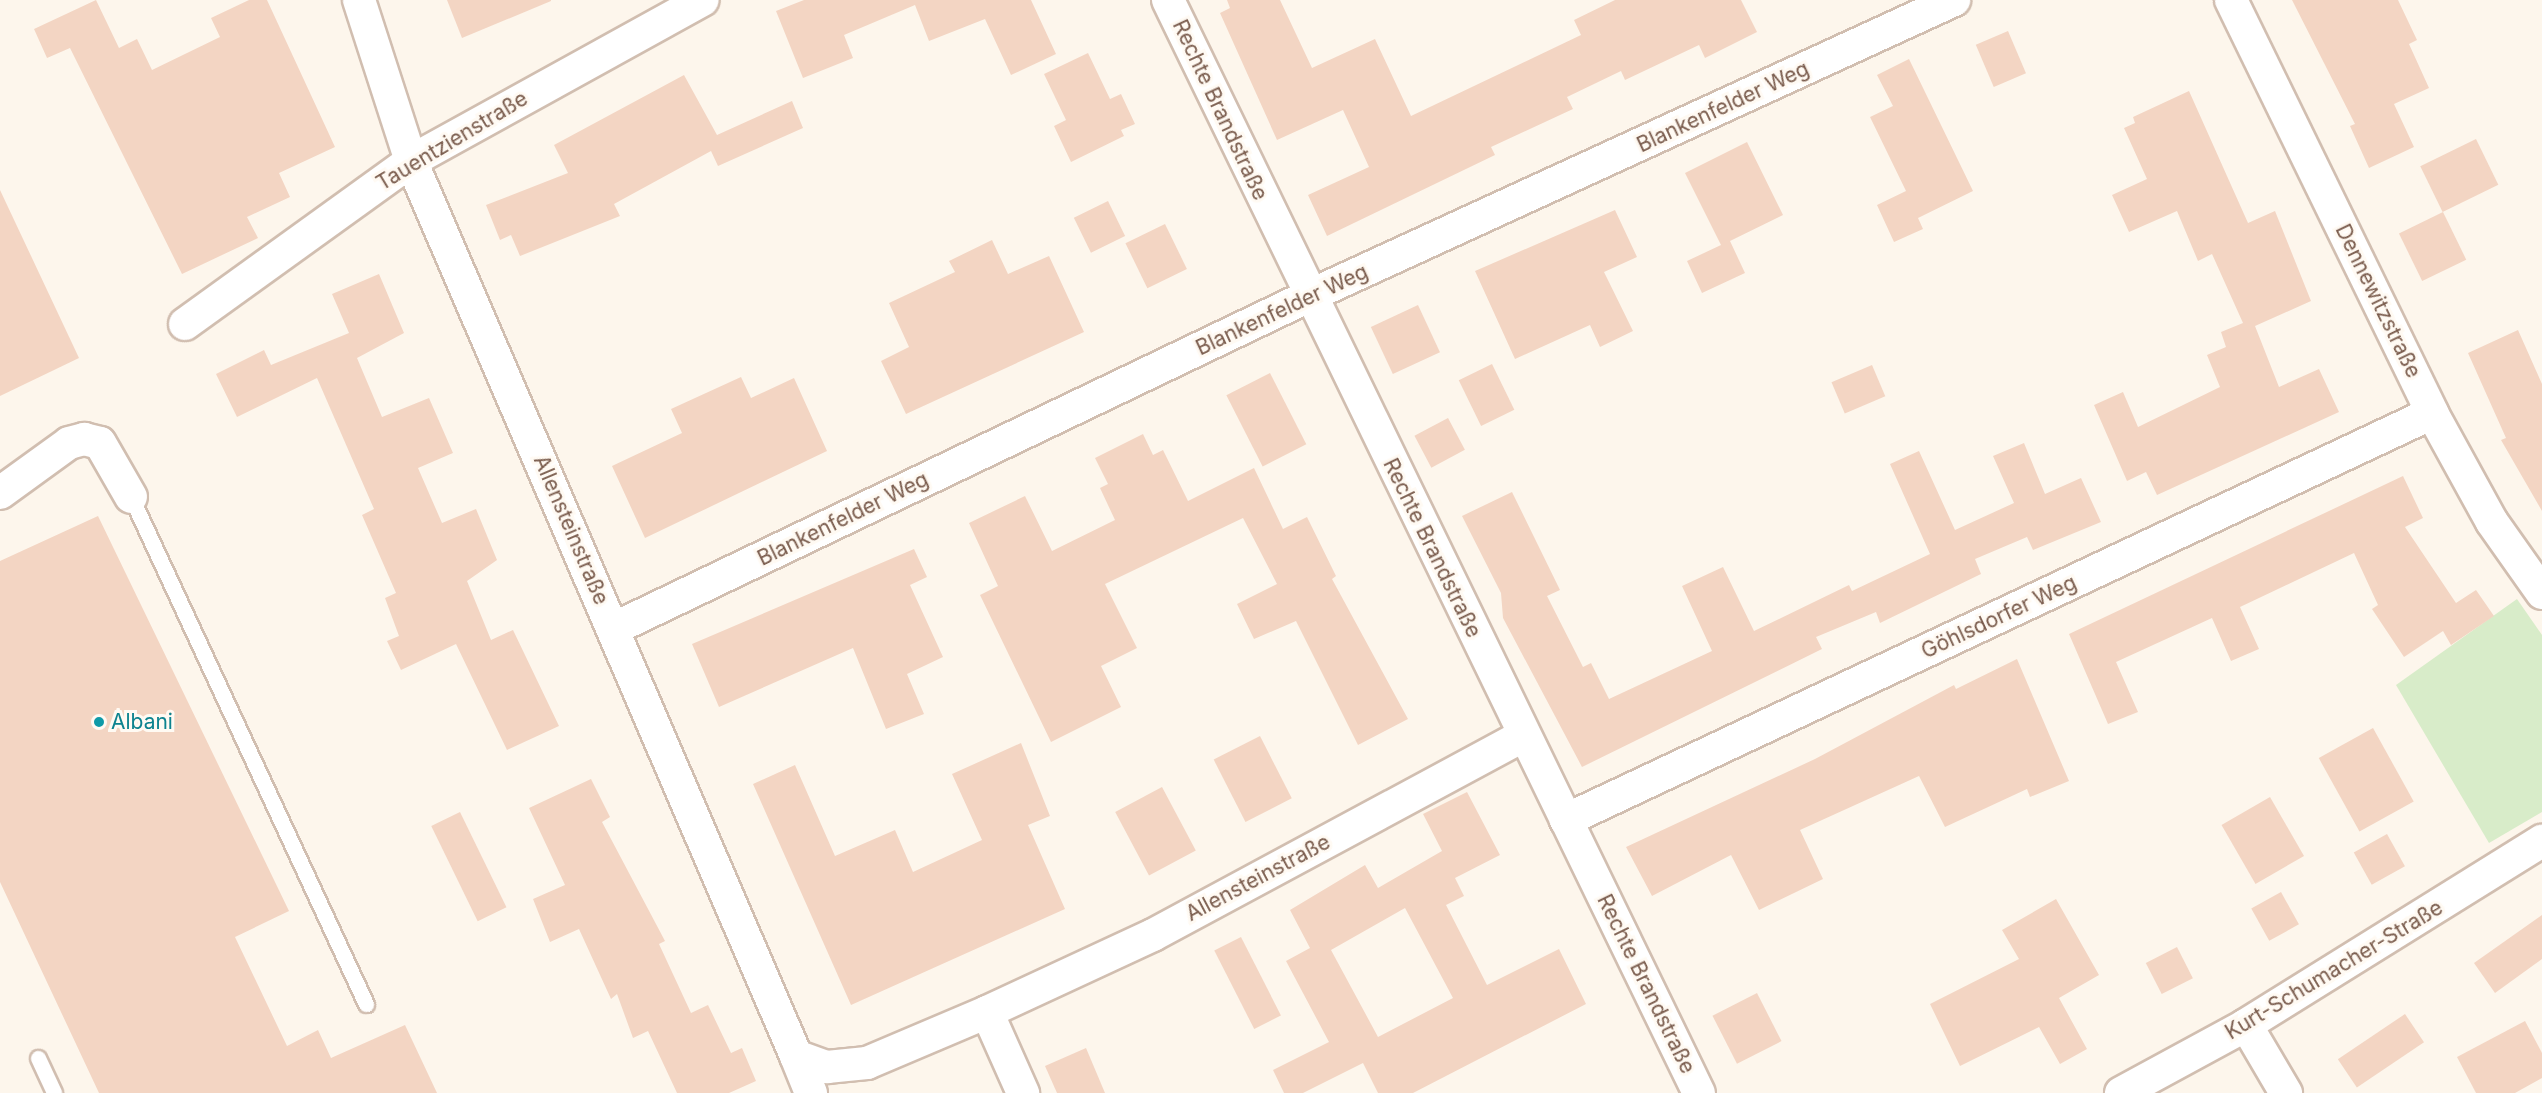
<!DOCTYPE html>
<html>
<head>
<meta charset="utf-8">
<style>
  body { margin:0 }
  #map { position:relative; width:2542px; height:1093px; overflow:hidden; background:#fdf6ec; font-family:Inter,sans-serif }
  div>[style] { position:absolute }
  .green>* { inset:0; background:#d8ecc9 }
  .building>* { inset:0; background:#f3d5c3; transform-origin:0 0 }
  .roads { filter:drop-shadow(2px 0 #d1beb0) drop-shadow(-2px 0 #d1beb0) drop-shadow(0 2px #d1beb0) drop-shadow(0 -2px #d1beb0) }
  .lane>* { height:15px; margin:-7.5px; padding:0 7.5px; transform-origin:7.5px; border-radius:7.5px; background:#fff }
  .street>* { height:32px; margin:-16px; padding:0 16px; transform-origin:16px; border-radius:16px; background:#fff }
  .dots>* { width:16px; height:16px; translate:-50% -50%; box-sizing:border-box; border:3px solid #fffaf3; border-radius:50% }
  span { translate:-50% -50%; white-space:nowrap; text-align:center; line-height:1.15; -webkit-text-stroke:6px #fffaf3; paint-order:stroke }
  .street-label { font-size:21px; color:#7a5c4d }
  .culture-label { font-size:21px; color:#0d838f }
  .left { translate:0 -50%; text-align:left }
</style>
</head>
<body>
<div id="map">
  <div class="green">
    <i style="clip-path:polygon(2517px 599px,2542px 635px,2542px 812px,2489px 843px,2396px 685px)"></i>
  </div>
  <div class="building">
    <i style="clip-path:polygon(96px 0,119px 48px,137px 39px,152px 70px,220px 37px,211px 18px,249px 0,267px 0,335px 147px,279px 173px,290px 197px,247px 217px,258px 238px,182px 274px,70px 48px,47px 58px,34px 29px)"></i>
    <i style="clip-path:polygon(447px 0,551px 0,551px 1px,462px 38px)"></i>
    <i style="clip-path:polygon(804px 0,1031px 0,1056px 54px,1011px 75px,985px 19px,929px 41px,915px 5px,844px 35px,853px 58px,803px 78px,776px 11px)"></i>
    <i style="clip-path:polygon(1227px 0,1280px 0,1312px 68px,1375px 39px,1411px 116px,1581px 35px,1574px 20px,1615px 0,1741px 0,1757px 32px,1705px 58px,1699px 45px,1625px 80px,1621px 71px,1567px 97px,1573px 109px,1491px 147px,1495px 155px,1327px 236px,1308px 195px,1369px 167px,1343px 110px,1277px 140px,1220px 13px,1230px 8px)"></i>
    <i style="clip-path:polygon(2292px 0,2398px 0,2417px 40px,2409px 44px,2429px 88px,2394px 104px,2414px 147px,2369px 168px,2350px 126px,2355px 124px)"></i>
    <i style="left:2008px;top:31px;width:46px;height:35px;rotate:67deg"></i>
    <i style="clip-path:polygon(1088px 53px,1110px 99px,1121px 94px,1135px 124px,1121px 130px,1124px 136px,1071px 162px,1054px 126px,1066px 120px,1044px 74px)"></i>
    <i style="clip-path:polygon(1909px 59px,1973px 191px,1918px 218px,1923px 229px,1894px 242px,1877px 205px,1906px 191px,1870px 117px,1893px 106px,1877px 75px)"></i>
    <i style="clip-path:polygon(684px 75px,717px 135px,792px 101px,803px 128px,718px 166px,711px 151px,614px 204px,620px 216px,520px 256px,511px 235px,500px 240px,486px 205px,568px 173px,554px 145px)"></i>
    <i style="clip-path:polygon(2189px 91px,2248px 223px,2275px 211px,2311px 301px,2255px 326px,2279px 387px,2319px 369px,2339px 412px,2157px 495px,2146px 472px,2127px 481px,2094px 405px,2123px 392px,2138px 427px,2220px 387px,2207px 355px,2226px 347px,2221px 332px,2243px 323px,2212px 254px,2198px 261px,2177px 211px,2129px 232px,2112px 195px,2147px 179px,2124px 128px,2135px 123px,2133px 117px)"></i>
    <i style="left:2476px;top:139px;width:51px;height:62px;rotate:64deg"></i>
    <i style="clip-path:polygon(1747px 142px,1783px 215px,1730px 241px,1745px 273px,1702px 293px,1687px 261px,1721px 245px,1685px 173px)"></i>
    <i style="clip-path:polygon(0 190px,79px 358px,0 396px)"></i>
    <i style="left:1108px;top:201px;width:39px;height:38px;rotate:64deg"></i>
    <i style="clip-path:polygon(1615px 210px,1637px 257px,1604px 272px,1633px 331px,1600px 347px,1590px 325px,1515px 359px,1475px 271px)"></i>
    <i style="left:2443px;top:212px;width:53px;height:49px;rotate:64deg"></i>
    <i style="left:1165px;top:224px;width:50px;height:44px;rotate:64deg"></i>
    <i style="clip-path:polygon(992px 240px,1008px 274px,1049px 256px,1084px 332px,906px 414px,881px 361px,909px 347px,889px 303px,955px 272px,949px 261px)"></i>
    <i style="clip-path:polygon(379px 274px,404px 333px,357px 358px,382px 417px,429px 398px,453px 453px,418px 468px,442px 523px,476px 509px,497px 560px,467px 581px,491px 640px,513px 630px,559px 726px,507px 750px,456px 644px,401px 670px,387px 641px,399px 636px,385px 598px,396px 593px,362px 515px,374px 509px,317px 378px,237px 417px,216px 374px,264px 350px,271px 365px,349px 333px,332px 294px)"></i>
    <i style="left:1418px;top:305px;width:52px;height:52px;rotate:65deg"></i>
    <i style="clip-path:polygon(2518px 330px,2542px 384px,2542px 511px,2501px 440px,2506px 438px,2468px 353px)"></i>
    <i style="left:1492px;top:364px;width:51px;height:37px;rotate:64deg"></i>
    <i style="left:1872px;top:365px;width:34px;height:44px;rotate:67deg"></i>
    <i style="left:1270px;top:373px;width:80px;height:49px;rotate:63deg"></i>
    <i style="clip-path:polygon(741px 377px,751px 398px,794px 378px,827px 451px,645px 538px,612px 466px,682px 433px,671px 409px)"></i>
    <i style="left:1448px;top:418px;width:36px;height:38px;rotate:62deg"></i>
    <i style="clip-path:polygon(1143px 434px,1153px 455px,1163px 450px,1188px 501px,1254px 468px,1283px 529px,1307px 517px,1336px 576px,1332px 579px,1408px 719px,1358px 745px,1296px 621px,1254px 639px,1237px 604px,1277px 584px,1243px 518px,1105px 584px,1137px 648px,1101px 666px,1121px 707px,1051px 742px,980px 595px,998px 586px,969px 523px,1025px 496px,1052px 551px,1115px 520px,1100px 488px,1108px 484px,1095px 458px)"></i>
    <i style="clip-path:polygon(2024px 443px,2045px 494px,2081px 478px,2101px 522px,2033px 550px,2027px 537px,1975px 559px,1981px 574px,1880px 623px,1876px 612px,1816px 637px,1822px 649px,1582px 767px,1503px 618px,1501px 593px,1462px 516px,1512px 492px,1560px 590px,1547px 596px,1583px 667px,1591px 663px,1609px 699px,1712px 651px,1682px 586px,1723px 567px,1754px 631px,1849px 585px,1852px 591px,1930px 554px,1890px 464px,1919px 451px,1955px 530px,2014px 503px,1993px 456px)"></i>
    <i style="clip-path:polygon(2403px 476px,2423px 518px,2405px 527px,2456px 603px,2476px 590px,2494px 616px,2451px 645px,2443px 631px,2404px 657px,2372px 609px,2378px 605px,2354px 553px,2240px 607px,2259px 649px,2231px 661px,2212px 618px,2116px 662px,2138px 712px,2108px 724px,2069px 634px)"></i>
    <i style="clip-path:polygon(98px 516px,289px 911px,235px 937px,287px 1046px,318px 1030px,331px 1058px,405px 1025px,437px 1093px,99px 1093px,0 882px,0 561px)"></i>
    <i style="clip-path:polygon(914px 549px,927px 577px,910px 585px,943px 657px,907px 674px,924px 714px,886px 729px,853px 648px,719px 707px,692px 644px)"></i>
    <i style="clip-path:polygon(2017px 659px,2069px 781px,2030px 797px,2027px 789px,1945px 827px,1919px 776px,1800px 830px,1823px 879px,1759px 910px,1731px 855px,1652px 896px,1626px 847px,1815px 759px,1954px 685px,1956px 689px)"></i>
    <i style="left:2373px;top:728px;width:84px;height:62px;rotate:61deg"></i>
    <i style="left:1260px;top:736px;width:70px;height:52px;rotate:63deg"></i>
    <i style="clip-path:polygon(1021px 743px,1050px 816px,1028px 825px,1065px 909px,851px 1005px,753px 784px,795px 765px,835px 856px,895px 830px,913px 872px,982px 840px,952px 774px)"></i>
    <i style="clip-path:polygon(591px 779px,610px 817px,602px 822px,665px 941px,659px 944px,691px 1013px,708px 1005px,731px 1053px,742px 1048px,756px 1081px,729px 1093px,677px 1093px,648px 1031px,633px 1038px,617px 994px,611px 999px,579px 929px,550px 942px,533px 899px,565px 885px,529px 808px)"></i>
    <i style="left:1162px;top:787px;width:72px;height:53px;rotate:62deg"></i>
    <i style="clip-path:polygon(evenodd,1467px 792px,1500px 855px,1455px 878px,1464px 896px,1446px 905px,1487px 985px,1559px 949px,1586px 1004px,1413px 1093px,1378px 1093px,1363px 1063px,1303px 1093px,1284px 1093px,1273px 1070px,1329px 1042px,1286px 961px,1310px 948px,1290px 910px,1365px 865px,1378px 888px,1442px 851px,1423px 814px,1467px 792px,1405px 908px,1453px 998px,1378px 1037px,1331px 950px,1405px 908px)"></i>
    <i style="left:2270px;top:797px;width:68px;height:56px;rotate:60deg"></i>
    <i style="left:460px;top:812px;width:106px;height:32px;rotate:64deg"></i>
    <i style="left:2387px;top:834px;width:37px;height:38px;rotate:61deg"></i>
    <i style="left:2281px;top:892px;width:37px;height:34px;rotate:61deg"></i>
    <i style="clip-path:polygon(2056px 899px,2099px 975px,2059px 998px,2087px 1049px,2060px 1064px,2039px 1027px,1960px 1066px,1930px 1004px,2019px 959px,2002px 930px)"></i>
    <i style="clip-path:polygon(2542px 915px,2542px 959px,2495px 993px,2474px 963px)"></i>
    <i style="left:1241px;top:937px;width:88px;height:30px;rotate:63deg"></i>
    <i style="left:2177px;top:947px;width:35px;height:35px;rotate:63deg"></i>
    <i style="left:1757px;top:993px;width:54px;height:50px;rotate:63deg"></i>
    <i style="left:2405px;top:1014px;width:34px;height:81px;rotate:56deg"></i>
    <i style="clip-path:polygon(2525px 1021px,2542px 1053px,2542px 1078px,2515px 1093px,2476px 1093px,2457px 1057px)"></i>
    <i style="clip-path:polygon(1086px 1048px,1105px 1093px,1057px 1093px,1045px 1066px)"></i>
  </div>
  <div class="roads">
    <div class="lane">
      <i style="left:131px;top:497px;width:559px;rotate:65.13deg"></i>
      <i style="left:38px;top:1058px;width:38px;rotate:65deg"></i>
    </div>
    <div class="street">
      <i style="left:359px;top:0;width:169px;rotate:72.1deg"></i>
      <i style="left:411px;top:161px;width:974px;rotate:66.72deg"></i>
      <i style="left:796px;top:1056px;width:33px;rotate:20deg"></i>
      <i style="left:827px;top:1067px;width:40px;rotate:-5.7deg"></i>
      <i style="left:867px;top:1063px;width:130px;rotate:-23deg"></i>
      <i style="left:987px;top:1012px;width:183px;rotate:-24.9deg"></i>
      <i style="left:1153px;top:935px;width:421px;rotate:-28.3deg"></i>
      <i style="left:1168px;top:0;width:1215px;rotate:64.09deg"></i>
      <i style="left:2231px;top:0;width:459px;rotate:64deg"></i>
      <i style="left:2432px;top:413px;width:124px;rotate:61.2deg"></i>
      <i style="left:2492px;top:522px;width:87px;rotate:54.8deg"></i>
      <i style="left:185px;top:324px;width:279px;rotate:-35.8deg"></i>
      <i style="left:411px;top:161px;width:333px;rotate:-28.9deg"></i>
      <i style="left:0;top:493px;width:85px;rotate:-35.9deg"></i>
      <i style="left:69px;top:443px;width:16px;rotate:-15deg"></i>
      <i style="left:84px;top:439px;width:16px;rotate:14deg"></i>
      <i style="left:100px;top:443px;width:62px;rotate:60.1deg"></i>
      <i style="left:613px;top:629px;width:772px;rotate:-25.57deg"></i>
      <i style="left:1309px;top:296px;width:710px;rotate:-24.65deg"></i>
      <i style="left:1566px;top:820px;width:957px;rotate:-25.17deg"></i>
      <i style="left:987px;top:1012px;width:89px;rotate:66deg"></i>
      <i style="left:2246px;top:1025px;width:79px;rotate:59.5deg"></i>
      <i style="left:796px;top:1056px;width:40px;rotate:68deg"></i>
      <i style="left:2121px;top:1093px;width:142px;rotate:-28.5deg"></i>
      <i style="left:2246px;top:1025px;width:349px;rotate:-31.9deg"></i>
    </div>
  </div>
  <div class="dots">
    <i style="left:99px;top:722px;background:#0f9aa8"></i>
  </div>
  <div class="street-label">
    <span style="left:1723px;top:107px;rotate:-25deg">Blankenfelder Weg</span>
    <span style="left:1220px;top:110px;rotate:65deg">Rechte Brandstraße</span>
    <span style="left:452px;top:141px;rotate:-31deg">Tauentzienstraße</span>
    <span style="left:2378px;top:301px;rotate:64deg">Dennewitzstraße</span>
    <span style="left:1282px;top:310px;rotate:-25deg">Blankenfelder Weg</span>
    <span style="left:843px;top:519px;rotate:-26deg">Blankenfelder Weg</span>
    <span style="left:571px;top:530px;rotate:67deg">Allensteinstraße</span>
    <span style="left:1432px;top:548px;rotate:64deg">Rechte Brandstraße</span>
    <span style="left:1999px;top:617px;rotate:-25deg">Göhlsdorfer Weg</span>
    <span style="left:1258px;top:878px;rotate:-28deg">Allensteinstraße</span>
    <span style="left:2334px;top:970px;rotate:-31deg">Kurt-Schumacher-Straße</span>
    <span style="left:1646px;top:984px;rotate:64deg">Rechte Brandstraße</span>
  </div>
  <div class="culture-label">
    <span class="left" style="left:111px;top:722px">Albani</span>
  </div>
</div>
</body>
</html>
